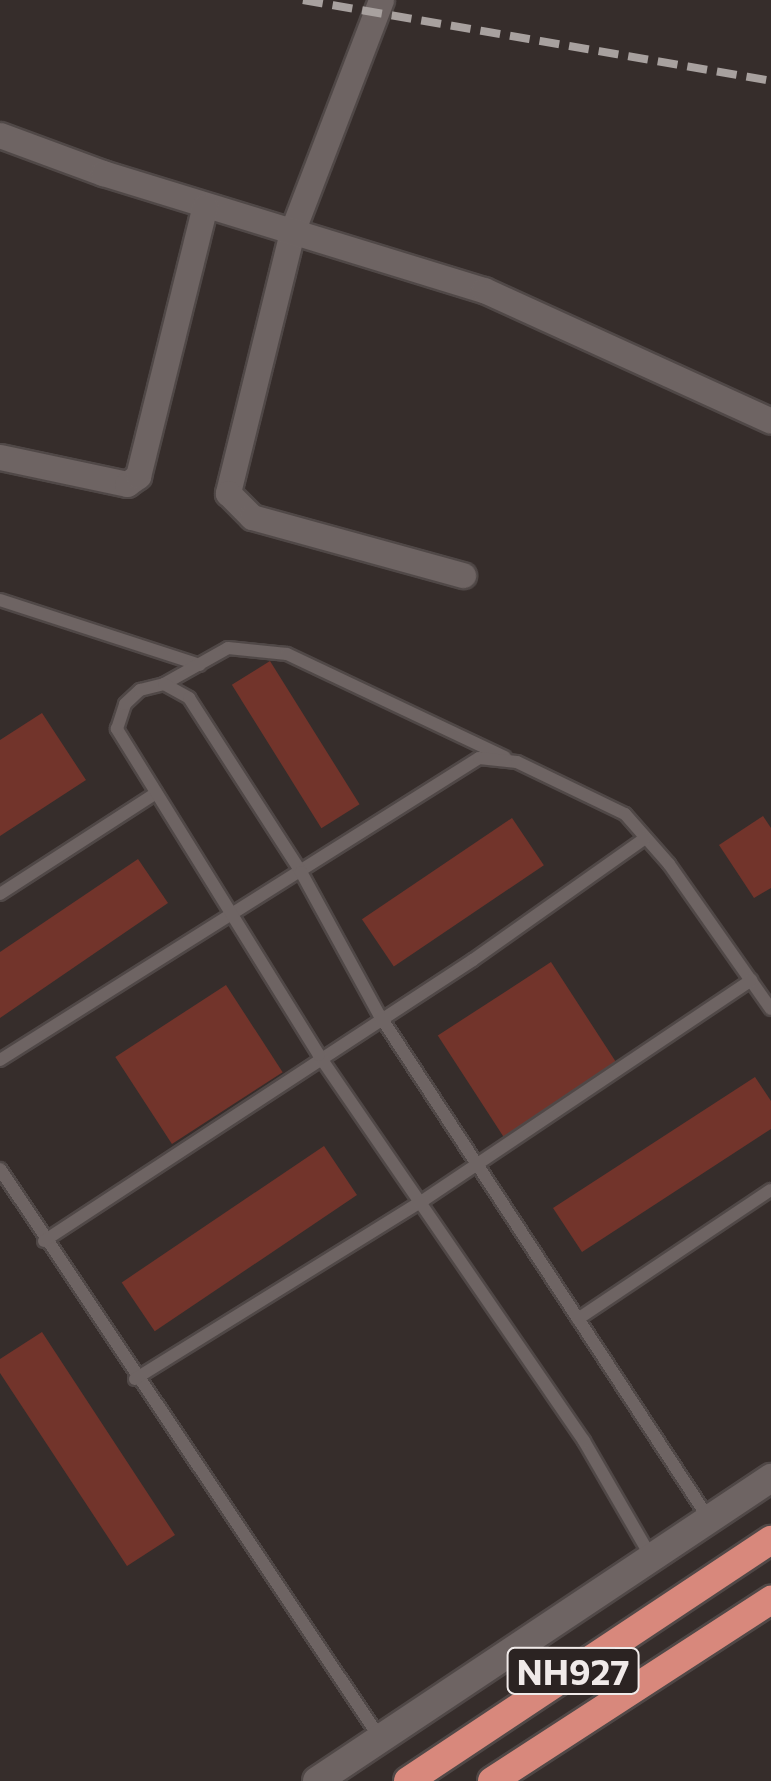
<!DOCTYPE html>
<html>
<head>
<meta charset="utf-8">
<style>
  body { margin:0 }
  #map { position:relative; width:771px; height:1781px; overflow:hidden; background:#362d2b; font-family:Commissioner,sans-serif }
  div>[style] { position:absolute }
  .building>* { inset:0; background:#72342b; transform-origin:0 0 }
  .roads { filter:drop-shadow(2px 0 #504847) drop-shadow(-2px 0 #504847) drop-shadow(0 2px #504847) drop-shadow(0 -2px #504847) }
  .service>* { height:12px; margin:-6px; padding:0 6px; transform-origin:6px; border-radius:6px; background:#6e6463 }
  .minor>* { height:25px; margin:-12.5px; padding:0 12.5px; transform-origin:12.5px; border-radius:12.5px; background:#6e6463 }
  .tertiary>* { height:28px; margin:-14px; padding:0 14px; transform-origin:14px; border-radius:14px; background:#6e6463 }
  .trunk>* { height:28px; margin:-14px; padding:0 14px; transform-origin:14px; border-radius:14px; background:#d8887c }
  .rail>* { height:8px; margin-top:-4px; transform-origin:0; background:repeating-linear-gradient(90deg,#a8a19f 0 20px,transparent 0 30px) }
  span { translate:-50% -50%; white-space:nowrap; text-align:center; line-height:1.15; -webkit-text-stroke:8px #2b2322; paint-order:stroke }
  .shield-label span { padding:2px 8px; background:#2b2322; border:2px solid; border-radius:8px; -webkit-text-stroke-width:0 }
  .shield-label { font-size:35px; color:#f0eae9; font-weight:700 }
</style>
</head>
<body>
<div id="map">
  <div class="building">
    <i style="left:270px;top:661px;width:169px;height:45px;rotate:58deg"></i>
    <i style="clip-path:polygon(42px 713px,86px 780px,0 836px,0 740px)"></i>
    <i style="clip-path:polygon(763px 816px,771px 828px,771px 888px,754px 898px,719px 845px)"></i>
    <i style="left:512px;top:818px;width:57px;height:181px;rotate:56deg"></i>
    <i style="clip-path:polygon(138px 859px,168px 903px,0 1018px,0 952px)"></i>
    <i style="left:551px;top:962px;width:127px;height:135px;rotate:57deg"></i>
    <i style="left:226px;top:985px;width:104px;height:132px;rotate:57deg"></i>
    <i style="clip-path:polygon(755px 1077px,771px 1101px,771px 1129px,582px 1252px,553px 1208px)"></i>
    <i style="left:324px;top:1146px;width:59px;height:244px;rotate:56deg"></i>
    <i style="clip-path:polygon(42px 1332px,175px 1535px,127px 1566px,0 1373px,0 1359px)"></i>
  </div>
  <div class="roads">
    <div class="service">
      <i style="left:0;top:600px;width:210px;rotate:18deg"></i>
      <i style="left:164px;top:684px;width:73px;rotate:-29.4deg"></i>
      <i style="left:228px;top:648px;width:59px;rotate:5.8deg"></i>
      <i style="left:287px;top:654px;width:241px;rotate:25.3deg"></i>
      <i style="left:0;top:894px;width:186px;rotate:-32.9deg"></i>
      <i style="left:0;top:1060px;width:566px;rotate:-32.23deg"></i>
      <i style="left:479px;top:758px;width:38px;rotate:6deg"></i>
      <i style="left:517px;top:762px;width:120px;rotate:25.7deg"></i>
      <i style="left:625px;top:814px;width:67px;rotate:48.7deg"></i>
      <i style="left:669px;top:864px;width:177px;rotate:54.9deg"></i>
      <i style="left:0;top:1169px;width:684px;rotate:56.26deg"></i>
      <i style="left:44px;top:1241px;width:513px;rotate:-33.23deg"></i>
      <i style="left:473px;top:960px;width:211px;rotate:-35.3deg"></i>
      <i style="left:578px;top:1319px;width:232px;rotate:-33.8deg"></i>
      <i style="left:135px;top:1379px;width:336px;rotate:-31.8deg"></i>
      <i style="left:421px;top:1202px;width:398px;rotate:-33.9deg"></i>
      <i style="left:650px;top:1555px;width:132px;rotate:-120.1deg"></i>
      <i style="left:584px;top:1441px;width:468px;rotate:-124.5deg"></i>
      <i style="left:319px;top:1055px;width:384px;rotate:-121.8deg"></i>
      <i style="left:117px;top:729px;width:26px;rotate:-72deg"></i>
      <i style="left:125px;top:704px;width:21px;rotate:-43deg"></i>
      <i style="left:140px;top:690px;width:25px;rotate:-14deg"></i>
      <i style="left:164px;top:684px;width:29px;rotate:29deg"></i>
      <i style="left:189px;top:698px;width:207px;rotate:57.2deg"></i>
      <i style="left:301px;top:872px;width:164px;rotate:61.3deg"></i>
      <i style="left:380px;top:1016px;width:601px;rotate:56.81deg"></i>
    </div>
    <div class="minor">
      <i style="left:381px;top:0;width:248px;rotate:111deg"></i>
      <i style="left:292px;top:232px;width:269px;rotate:103.8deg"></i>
      <i style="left:228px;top:493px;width:34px;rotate:45deg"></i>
      <i style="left:252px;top:517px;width:219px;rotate:15.4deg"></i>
      <i style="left:0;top:135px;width:110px;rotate:20.3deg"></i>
      <i style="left:103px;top:173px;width:399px;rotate:17.1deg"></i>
      <i style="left:484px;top:290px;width:315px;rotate:24.5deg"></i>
      <i style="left:0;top:457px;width:130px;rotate:12deg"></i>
      <i style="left:127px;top:484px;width:14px;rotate:-36deg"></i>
      <i style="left:138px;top:476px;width:278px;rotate:-76.1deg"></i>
    </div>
    <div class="tertiary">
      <i style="left:317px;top:1781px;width:546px;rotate:-33.72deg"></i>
    </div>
    <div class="trunk">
      <i style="left:408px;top:1781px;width:436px;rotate:-33.6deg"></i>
      <i style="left:492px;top:1781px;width:333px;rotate:-33deg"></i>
    </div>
  </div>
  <div class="rail">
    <i style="left:303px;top:0;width:475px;rotate:9.8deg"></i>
  </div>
  <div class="shield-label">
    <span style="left:573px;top:1671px">NH927</span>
  </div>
</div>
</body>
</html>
